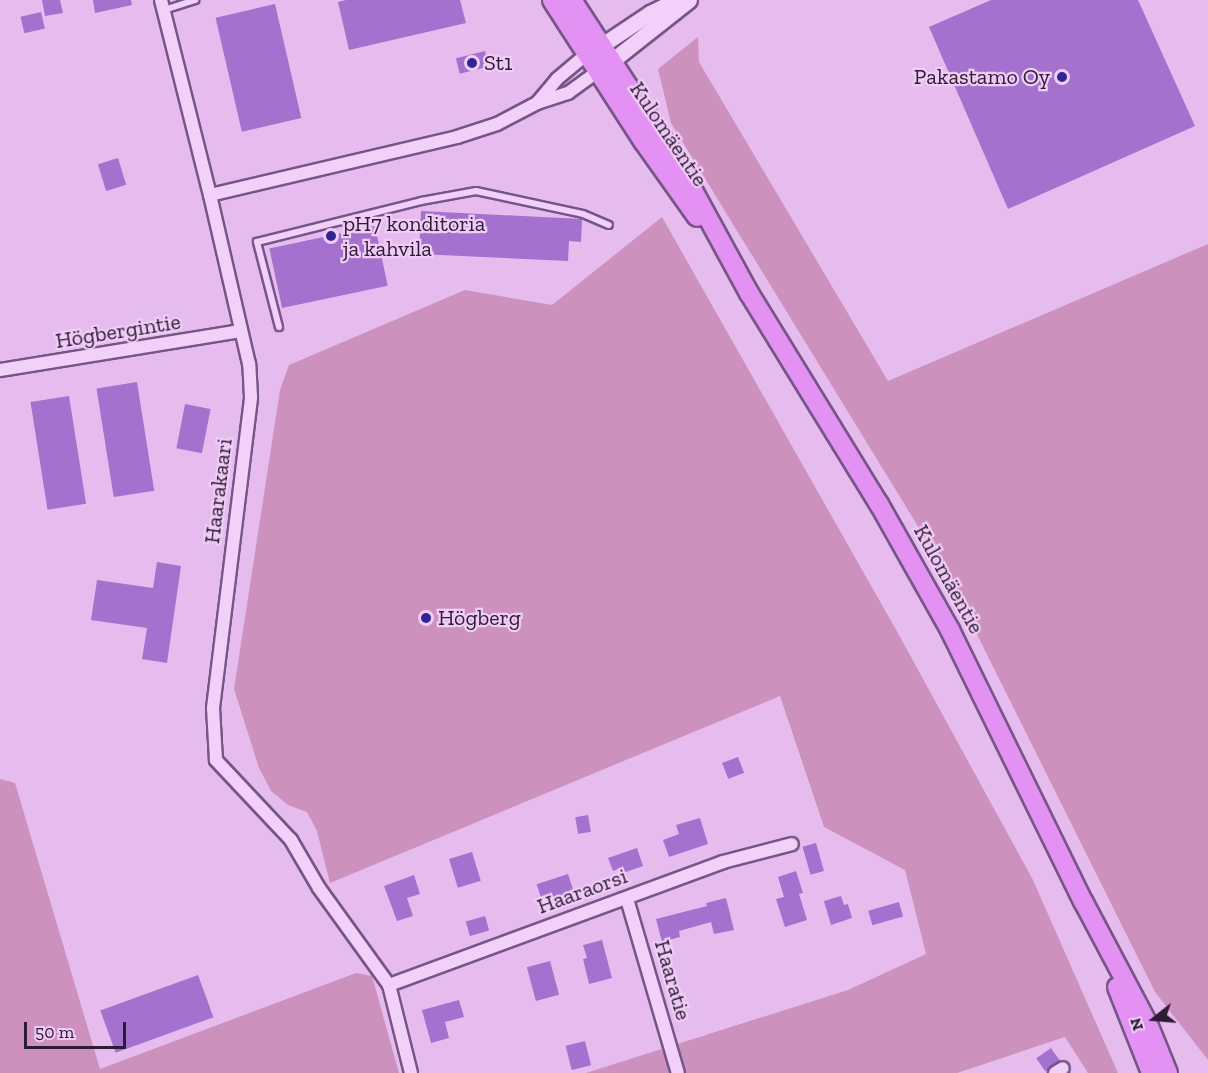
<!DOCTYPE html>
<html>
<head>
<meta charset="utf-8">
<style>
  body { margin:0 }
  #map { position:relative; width:1208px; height:1073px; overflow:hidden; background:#e6bcef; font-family:"Zilla Slab",serif }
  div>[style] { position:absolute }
  .green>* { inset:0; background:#cd91be }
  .building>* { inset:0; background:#a471ce; transform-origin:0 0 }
  .roads { filter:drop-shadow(2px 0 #765587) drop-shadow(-2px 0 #765587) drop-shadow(0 2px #765587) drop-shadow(0 -2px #765587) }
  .service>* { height:6px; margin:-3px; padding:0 3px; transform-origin:3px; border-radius:3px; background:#f3d0fa }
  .minor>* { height:12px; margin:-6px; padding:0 6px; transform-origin:6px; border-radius:6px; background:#f3d0fa }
  .tertiary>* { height:15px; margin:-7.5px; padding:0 7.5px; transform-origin:7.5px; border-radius:7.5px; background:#f3d0fa }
  .primary>* { height:18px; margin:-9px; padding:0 9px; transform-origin:9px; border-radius:9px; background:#e392f4 }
  .dots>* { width:16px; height:16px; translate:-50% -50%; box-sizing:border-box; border:3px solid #f0ccf6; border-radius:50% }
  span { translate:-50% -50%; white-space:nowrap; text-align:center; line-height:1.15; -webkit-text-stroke:4.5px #f0ccf6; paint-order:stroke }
  .poi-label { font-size:22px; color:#2b1b35 }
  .left { translate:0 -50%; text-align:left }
  .right { translate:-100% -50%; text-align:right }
  .street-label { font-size:22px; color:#2b1b35 }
  .north { position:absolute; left:1124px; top:989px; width:60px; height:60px; -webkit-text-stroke:4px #f0ccf6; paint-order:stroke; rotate:253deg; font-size:16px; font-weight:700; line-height:24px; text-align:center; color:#2b1b35 }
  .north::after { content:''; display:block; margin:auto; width:21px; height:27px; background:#2b1b35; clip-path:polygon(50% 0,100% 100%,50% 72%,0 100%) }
  .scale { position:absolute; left:24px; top:1022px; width:102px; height:27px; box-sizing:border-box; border:3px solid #2b1b35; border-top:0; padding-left:8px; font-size:18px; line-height:21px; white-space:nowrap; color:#2b1b35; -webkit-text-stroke:4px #f0ccf6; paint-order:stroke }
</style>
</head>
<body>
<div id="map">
  <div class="green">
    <i style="clip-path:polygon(698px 37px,699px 62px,888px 381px,1208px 244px,1208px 1060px,1155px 992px,946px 572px,671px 123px,658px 69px)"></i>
    <i style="clip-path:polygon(662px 217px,899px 635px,1033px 880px,1118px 1073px,1088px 1073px,1065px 1037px,957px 1073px,586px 1073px,848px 990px,926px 954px,905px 870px,824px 827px,780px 696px,330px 883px,317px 831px,307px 812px,288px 805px,271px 791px,259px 768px,234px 689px,280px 390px,289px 365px,465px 290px,552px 305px)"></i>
    <i style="clip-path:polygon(0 779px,15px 783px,100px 1069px,356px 973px,372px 976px,399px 1073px,0 1073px)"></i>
  </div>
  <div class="building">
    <i style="clip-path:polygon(42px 0,60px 0,63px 13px,45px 16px)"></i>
    <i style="clip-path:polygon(93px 0,131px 0,132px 5px,95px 13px)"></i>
    <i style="clip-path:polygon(346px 0,460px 0,466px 23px,349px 50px,338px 2px)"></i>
    <i style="clip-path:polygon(991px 0,1138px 0,1195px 126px,1008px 209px,929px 27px)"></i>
    <i style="left:275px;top:4px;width:117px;height:61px;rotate:77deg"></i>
    <i style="left:41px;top:12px;width:17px;height:21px;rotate:77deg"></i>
    <i style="left:485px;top:51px;width:16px;height:30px;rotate:76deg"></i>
    <i style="left:118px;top:158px;width:28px;height:21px;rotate:73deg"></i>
    <i style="clip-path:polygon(421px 211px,582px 219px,581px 242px,569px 241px,568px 261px,419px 254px)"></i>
    <i style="left:375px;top:226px;width:61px;height:108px;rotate:78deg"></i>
    <i style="left:137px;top:382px;width:110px;height:41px;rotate:81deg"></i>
    <i style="left:69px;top:396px;width:109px;height:39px;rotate:81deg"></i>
    <i style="left:185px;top:404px;width:26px;height:45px;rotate:11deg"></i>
    <i style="clip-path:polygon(157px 562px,181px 566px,167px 663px,142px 659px,147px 628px,91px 620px,97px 580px,153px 588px)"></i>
    <i style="left:738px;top:757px;width:17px;height:17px;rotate:69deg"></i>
    <i style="left:588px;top:815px;width:17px;height:13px;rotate:80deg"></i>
    <i style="clip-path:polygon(700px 818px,708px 844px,669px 857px,663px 840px,679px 834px,676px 825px)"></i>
    <i style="left:816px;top:843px;width:29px;height:14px;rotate:74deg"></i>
    <i style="clip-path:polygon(637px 848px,643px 866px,623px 873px,621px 868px,613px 871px,608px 858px)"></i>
    <i style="left:472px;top:852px;width:30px;height:24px;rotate:73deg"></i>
    <i style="clip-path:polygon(796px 871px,803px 893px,799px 894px,807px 920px,785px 927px,776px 899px,784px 897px,778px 877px)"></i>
    <i style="left:568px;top:874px;width:19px;height:33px;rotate:72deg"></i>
    <i style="clip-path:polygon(414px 875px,420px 894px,407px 898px,413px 916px,397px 921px,384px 886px)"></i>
    <i style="clip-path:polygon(841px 896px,844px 905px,848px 904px,852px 918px,831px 925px,824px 901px)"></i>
    <i style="clip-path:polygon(726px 898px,734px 930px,714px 934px,711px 922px,679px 931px,680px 937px,662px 942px,656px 919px,707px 906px,706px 903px)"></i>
    <i style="left:899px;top:902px;width:15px;height:32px;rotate:74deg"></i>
    <i style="left:485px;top:916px;width:15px;height:20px;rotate:74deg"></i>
    <i style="clip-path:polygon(602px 940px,612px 978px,589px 984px,583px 959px,587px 958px,583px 945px)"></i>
    <i style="left:550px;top:961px;width:35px;height:24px;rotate:75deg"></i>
    <i style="left:198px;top:975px;width:45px;height:104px;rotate:70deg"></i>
    <i style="clip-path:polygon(459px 1000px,464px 1017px,445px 1022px,449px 1038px,431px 1043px,422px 1010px)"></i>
    <i style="left:585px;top:1041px;width:25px;height:20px;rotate:76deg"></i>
    <i style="left:1051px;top:1048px;width:16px;height:18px;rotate:55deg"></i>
  </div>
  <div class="roads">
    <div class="service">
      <i style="left:164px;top:10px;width:33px;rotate:-18deg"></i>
      <i style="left:279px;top:327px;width:88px;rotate:-104.5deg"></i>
      <i style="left:257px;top:242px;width:169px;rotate:-14deg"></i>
      <i style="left:421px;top:201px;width:56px;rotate:-10.3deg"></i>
      <i style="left:476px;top:191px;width:109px;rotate:12.1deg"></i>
      <i style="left:583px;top:214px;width:28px;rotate:23deg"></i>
    </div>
    <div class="minor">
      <i style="left:161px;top:0;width:201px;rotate:75.9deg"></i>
      <i style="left:537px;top:103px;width:31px;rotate:-50deg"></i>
      <i style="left:557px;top:79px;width:39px;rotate:-40deg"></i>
      <i style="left:0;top:370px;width:244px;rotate:-9.2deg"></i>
      <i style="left:627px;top:899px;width:181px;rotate:73.7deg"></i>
      <i style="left:389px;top:985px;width:356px;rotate:-20.2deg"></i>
      <i style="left:723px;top:862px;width:71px;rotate:-14.6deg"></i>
      <i style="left:411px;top:1073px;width:91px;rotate:-104deg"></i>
      <i style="left:389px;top:985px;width:120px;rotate:-125.8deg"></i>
      <i style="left:319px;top:888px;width:56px;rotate:-120.3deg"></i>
      <i style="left:291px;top:840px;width:110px;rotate:-133.2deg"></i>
      <i style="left:216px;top:760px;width:52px;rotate:-93.3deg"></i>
      <i style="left:213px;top:708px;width:313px;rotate:-83deg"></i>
      <i style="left:251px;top:397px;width:33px;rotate:-93deg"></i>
      <i style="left:249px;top:364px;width:173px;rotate:-103deg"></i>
      <i style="left:210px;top:195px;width:254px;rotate:-13.2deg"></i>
      <i style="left:457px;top:137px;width:42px;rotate:-18deg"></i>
      <i style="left:497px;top:124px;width:45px;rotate:-27.7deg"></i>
      <i style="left:537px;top:103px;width:33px;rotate:-18deg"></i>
      <i style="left:568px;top:93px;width:37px;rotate:-36deg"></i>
      <i style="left:1055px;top:1073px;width:9px;rotate:-32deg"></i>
    </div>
    <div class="tertiary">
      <i style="left:593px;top:51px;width:69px;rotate:-33.7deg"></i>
      <i style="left:650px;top:13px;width:30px;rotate:-26deg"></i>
      <i style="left:604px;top:67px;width:108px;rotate:-38.2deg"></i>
    </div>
    <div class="primary">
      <i style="left:552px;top:0;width:168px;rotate:57.2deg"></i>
      <i style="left:643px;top:141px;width:93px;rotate:54.6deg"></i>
      <i style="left:572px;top:0;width:192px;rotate:56.9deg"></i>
      <i style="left:677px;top:161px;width:150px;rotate:61.4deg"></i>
      <i style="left:749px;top:293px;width:248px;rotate:58.4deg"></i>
      <i style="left:879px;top:504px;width:145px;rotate:60.6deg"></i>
      <i style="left:950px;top:630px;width:302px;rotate:63.9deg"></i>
      <i style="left:1083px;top:901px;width:139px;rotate:62.1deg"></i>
      <i style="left:1148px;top:1024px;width:53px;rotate:67.8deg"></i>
      <i style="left:1117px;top:987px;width:92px;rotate:68.4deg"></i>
    </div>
  </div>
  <div class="dots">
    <i style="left:472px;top:63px;background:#322497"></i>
    <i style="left:1062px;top:77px;background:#322497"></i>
    <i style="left:331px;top:236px;background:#322497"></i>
    <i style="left:426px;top:618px;background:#322497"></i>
  </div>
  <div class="poi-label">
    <span class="left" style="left:484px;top:63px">St1</span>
    <span class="right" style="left:1050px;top:77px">Pakastamo Oy</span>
    <span class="left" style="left:343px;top:236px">pH7 konditoria<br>ja kahvila</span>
    <span class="left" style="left:438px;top:618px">Högberg</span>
  </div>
  <div class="street-label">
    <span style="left:669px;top:134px;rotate:56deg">Kulomäentie</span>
    <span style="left:118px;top:331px;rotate:-9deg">Högbergintie</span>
    <span style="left:218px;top:491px;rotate:-83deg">Haarakaari</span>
    <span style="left:949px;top:579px;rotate:61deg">Kulomäentie</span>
    <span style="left:582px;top:891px;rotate:-20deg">Haaraorsi</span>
    <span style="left:673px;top:980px;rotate:74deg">Haaratie</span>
  </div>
  <div class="north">N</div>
  <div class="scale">50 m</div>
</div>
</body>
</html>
